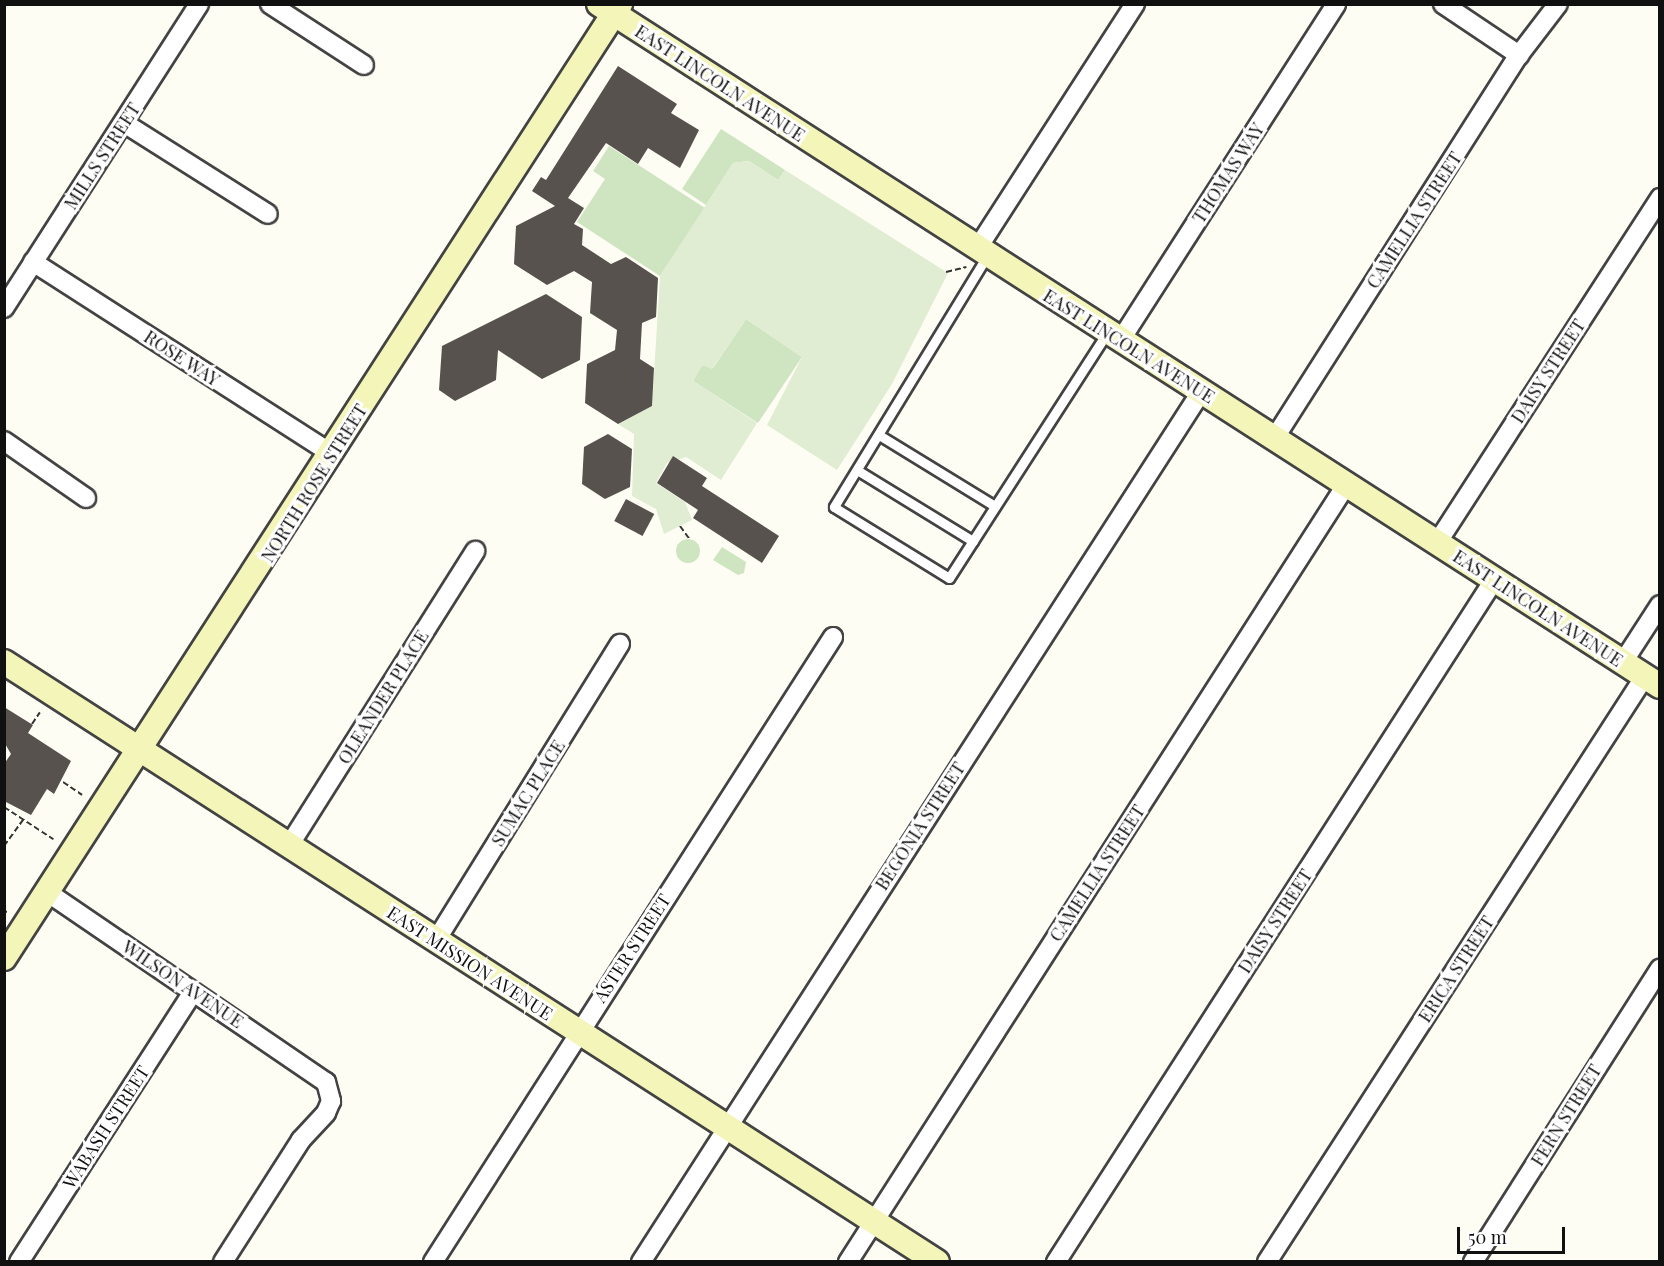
<!DOCTYPE html>
<html>
<head>
<meta charset="utf-8">
<style>
  body { margin:0 }
  #map { position:relative; width:1664px; height:1266px; overflow:hidden; background:#fefdf4; font-family:"Playfair Display",serif }
  div>[style] { position:absolute }
  .green>* { inset:0; background:#cfe5c1 }
  .round { border-radius:50% }
  .pitch>* { inset:0; background:#e0edd2 }
  .building>* { inset:0; background:#57524d; transform-origin:0 0 }
  .path>* { height:2px; margin-top:-1px; transform-origin:0; background:repeating-linear-gradient(90deg,#323232 0 6px,transparent 0 9px) }
  .roads { filter:drop-shadow(2px 0 #434343) drop-shadow(-2px 0 #434343) drop-shadow(0 2px #434343) drop-shadow(0 -2px #434343) }
  .lane>* { height:9px; margin:-4.5px; padding:0 4.5px; transform-origin:4.5px; border-radius:4.5px; background:#fff }
  .street>* { height:18px; margin:-9px; padding:0 9px; transform-origin:9px; border-radius:9px; background:#fff }
  .secondary>* { height:24px; margin:-12px; padding:0 12px; transform-origin:12px; border-radius:12px; background:#f4f5b8 }
  span { translate:-50% -50%; white-space:nowrap; text-align:center; line-height:1.15; -webkit-text-stroke:6px #fff; paint-order:stroke }
  .street-label { font-size:18px; color:#101010 }
  .frame { position:absolute; inset:0; border:6px solid #101010; pointer-events:none }
  .scale { position:absolute; left:1457px; top:1227px; width:108px; height:27px; box-sizing:border-box; border:3px solid #101010; border-top:0; padding-left:8px; font-size:18px; line-height:21px; white-space:nowrap; color:#101010; -webkit-text-stroke:4px #fff; paint-order:stroke }
</style>
</head>
<body>
<div id="map">
  <div class="green">
    <i style="clip-path:polygon(721px 129px,785px 170px,778px 180px,749px 161px,733px 163px,706px 205px,682px 189px)"></i>
    <i style="clip-path:polygon(609px 146px,705px 208px,660px 276px,577px 222px,605px 179px,593px 171px)"></i>
    <i style="clip-path:polygon(746px 319px,802px 357px,758px 423px,693px 381px,702px 365px,713px 368px)"></i>
    <i class="round" style="left:676px;top:539px;width:24px;height:24px"></i>
    <i style="clip-path:polygon(722px 547px,746px 562px,744px 573px,738px 575px,713px 560px)"></i>
  </div>
  <div class="pitch">
    <i style="clip-path:polygon(749px 161px,778px 180px,785px 170px,948px 273px,892px 384px,837px 470px,767px 425px,802px 357px,746px 319px,712px 369px,702px 365px,693px 381px,757px 423px,721px 480px,686px 457px,667px 463px,656px 483px,685px 502px,692px 520px,664px 534px,656px 509px,632px 496px,634px 434px,618px 424px,652px 406px,660px 276px,733px 163px)"></i>
  </div>
  <div class="building">
    <i style="clip-path:polygon(618px 66px,677px 104px,671px 113px,699px 130px,680px 168px,648px 148px,638px 164px,606px 143px,568px 198px,584px 208px,574px 224px,583px 229px,582px 245px,611px 264px,626px 257px,658px 278px,656px 317px,642px 323px,640px 359px,654px 368px,652px 406px,618px 424px,585px 403px,587px 364px,615px 350px,617px 330px,590px 313px,592px 282px,574px 271px,547px 285px,514px 264px,516px 226px,555px 206px,532px 191px,541px 177px,546px 180px)"></i>
    <i style="clip-path:polygon(546px 294px,582px 317px,580px 360px,542px 379px,498px 350px,496px 380px,455px 401px,439px 390px,442px 346px)"></i>
    <i style="clip-path:polygon(608px 434px,632px 449px,630px 487px,605px 499px,582px 484px,584px 447px)"></i>
    <i style="clip-path:polygon(673px 456px,707px 478px,702px 486px,779px 536px,762px 563px,693px 518px,698px 510px,657px 483px)"></i>
    <i style="left:626px;top:499px;width:32px;height:25px;rotate:28deg"></i>
    <i style="clip-path:polygon(4px 707px,33px 725px,28px 733px,71px 761px,54px 794px,47px 789px,31px 815px,4px 801px,4px 764px,11px 754px,4px 742px)"></i>
  </div>
  <div class="path">
    <i style="left:946px;top:272px;width:21px;rotate:-14deg"></i>
    <i style="left:680px;top:526px;width:17px;rotate:54deg"></i>
    <i style="left:32px;top:724px;width:14px;rotate:-56deg"></i>
    <i style="left:63px;top:782px;width:23px;rotate:34deg"></i>
    <i style="left:4px;top:807px;width:59px;rotate:33.1deg"></i>
    <i style="left:4px;top:846px;width:32px;rotate:-54deg"></i>
    <i style="left:4px;top:911px;width:3px;rotate:18deg"></i>
  </div>
  <div class="roads">
    <div class="lane">
      <i style="left:987px;top:256px;width:294px;rotate:121.4deg"></i>
      <i style="left:834px;top:507px;width:135px;rotate:31.7deg"></i>
      <i style="left:949px;top:578px;width:292px;rotate:-57.2deg"></i>
      <i style="left:879px;top:435px;width:136px;rotate:31.5deg"></i>
      <i style="left:857px;top:470px;width:136px;rotate:31.5deg"></i>
    </div>
    <div class="street">
      <i style="left:270px;top:4px;width:112px;rotate:33deg"></i>
      <i style="left:1443px;top:4px;width:92px;rotate:33.9deg"></i>
      <i style="left:124px;top:123px;width:170px;rotate:32.3deg"></i>
      <i style="left:977px;top:249px;width:292px;rotate:-57.2deg"></i>
      <i style="left:33px;top:262px;width:355px;rotate:32.7deg"></i>
      <i style="left:4px;top:308px;width:361px;rotate:-57.3deg"></i>
      <i style="left:1120px;top:341px;width:400px;rotate:-57.3deg"></i>
      <i style="left:1274px;top:439px;width:456px;rotate:-57.5deg"></i>
      <i style="left:1519px;top:55px;width:64px;rotate:-52.6deg"></i>
      <i style="left:4px;top:441px;width:100px;rotate:34.8deg"></i>
      <i style="left:1437px;top:543px;width:411px;rotate:-57.1deg"></i>
      <i style="left:1623px;top:662px;width:68px;rotate:-57deg"></i>
      <i style="left:290px;top:844px;width:347px;rotate:-57.7deg"></i>
      <i style="left:47px;top:892px;width:338px;rotate:34.3deg"></i>
      <i style="left:326px;top:1082px;width:20px;rotate:75deg"></i>
      <i style="left:331px;top:1101px;width:13px;rotate:113deg"></i>
      <i style="left:326px;top:1113px;width:37px;rotate:133deg"></i>
      <i style="left:301px;top:1140px;width:145px;rotate:122.6deg"></i>
      <i style="left:435px;top:942px;width:351px;rotate:-58.2deg"></i>
      <i style="left:19px;top:1262px;width:321px;rotate:-57.2deg"></i>
      <i style="left:433px;top:1262px;width:742px;rotate:-57.38deg"></i>
      <i style="left:641px;top:1262px;width:1035px;rotate:-57.23deg"></i>
      <i style="left:848px;top:1262px;width:923px;rotate:-57.34deg"></i>
      <i style="left:1056px;top:1262px;width:811px;rotate:-57.29deg"></i>
      <i style="left:1267px;top:1262px;width:697px;rotate:-57.18deg"></i>
      <i style="left:1473px;top:1262px;width:348px;rotate:-57.5deg"></i>
    </div>
    <div class="secondary">
      <i style="left:599px;top:4px;width:1261px;rotate:32.73deg"></i>
      <i style="left:4px;top:662px;width:1109px;rotate:32.74deg"></i>
      <i style="left:4px;top:958px;width:1136px;rotate:-57.15deg"></i>
    </div>
  </div>
  <div class="street-label">
    <span style="left:720px;top:83px;rotate:33deg">EAST LINCOLN AVENUE</span>
    <span style="left:102px;top:156px;rotate:-57deg">MILLS STREET</span>
    <span style="left:1228px;top:173px;rotate:-57deg">THOMAS WAY</span>
    <span style="left:1414px;top:220px;rotate:-57deg">CAMELLIA STREET</span>
    <span style="left:1129px;top:346px;rotate:32deg">EAST LINCOLN AVENUE</span>
    <span style="left:182px;top:358px;rotate:33deg">ROSE WAY</span>
    <span style="left:1548px;top:371px;rotate:-57deg">DAISY STREET</span>
    <span style="left:314px;top:483px;rotate:-58deg">NORTH ROSE STREET</span>
    <span style="left:1538px;top:608px;rotate:33deg">EAST LINCOLN AVENUE</span>
    <span style="left:383px;top:697px;rotate:-58deg">OLEANDER PLACE</span>
    <span style="left:528px;top:793px;rotate:-58deg">SUMAC PLACE</span>
    <span style="left:920px;top:826px;rotate:-57deg">BEGONIA STREET</span>
    <span style="left:1097px;top:873px;rotate:-57deg">CAMELLIA STREET</span>
    <span style="left:1275px;top:921px;rotate:-57deg">DAISY STREET</span>
    <span style="left:632px;top:948px;rotate:-57deg">ASTER STREET</span>
    <span style="left:470px;top:963px;rotate:33deg">EAST MISSION AVENUE</span>
    <span style="left:1456px;top:969px;rotate:-57deg">ERICA STREET</span>
    <span style="left:183px;top:984px;rotate:34deg">WILSON AVENUE</span>
    <span style="left:1566px;top:1115px;rotate:-58deg">FERN STREET</span>
    <span style="left:106px;top:1127px;rotate:-57deg">WABASH STREET</span>
  </div>
  <div class="frame"></div>
  <div class="scale">50 m</div>
</div>
</body>
</html>
